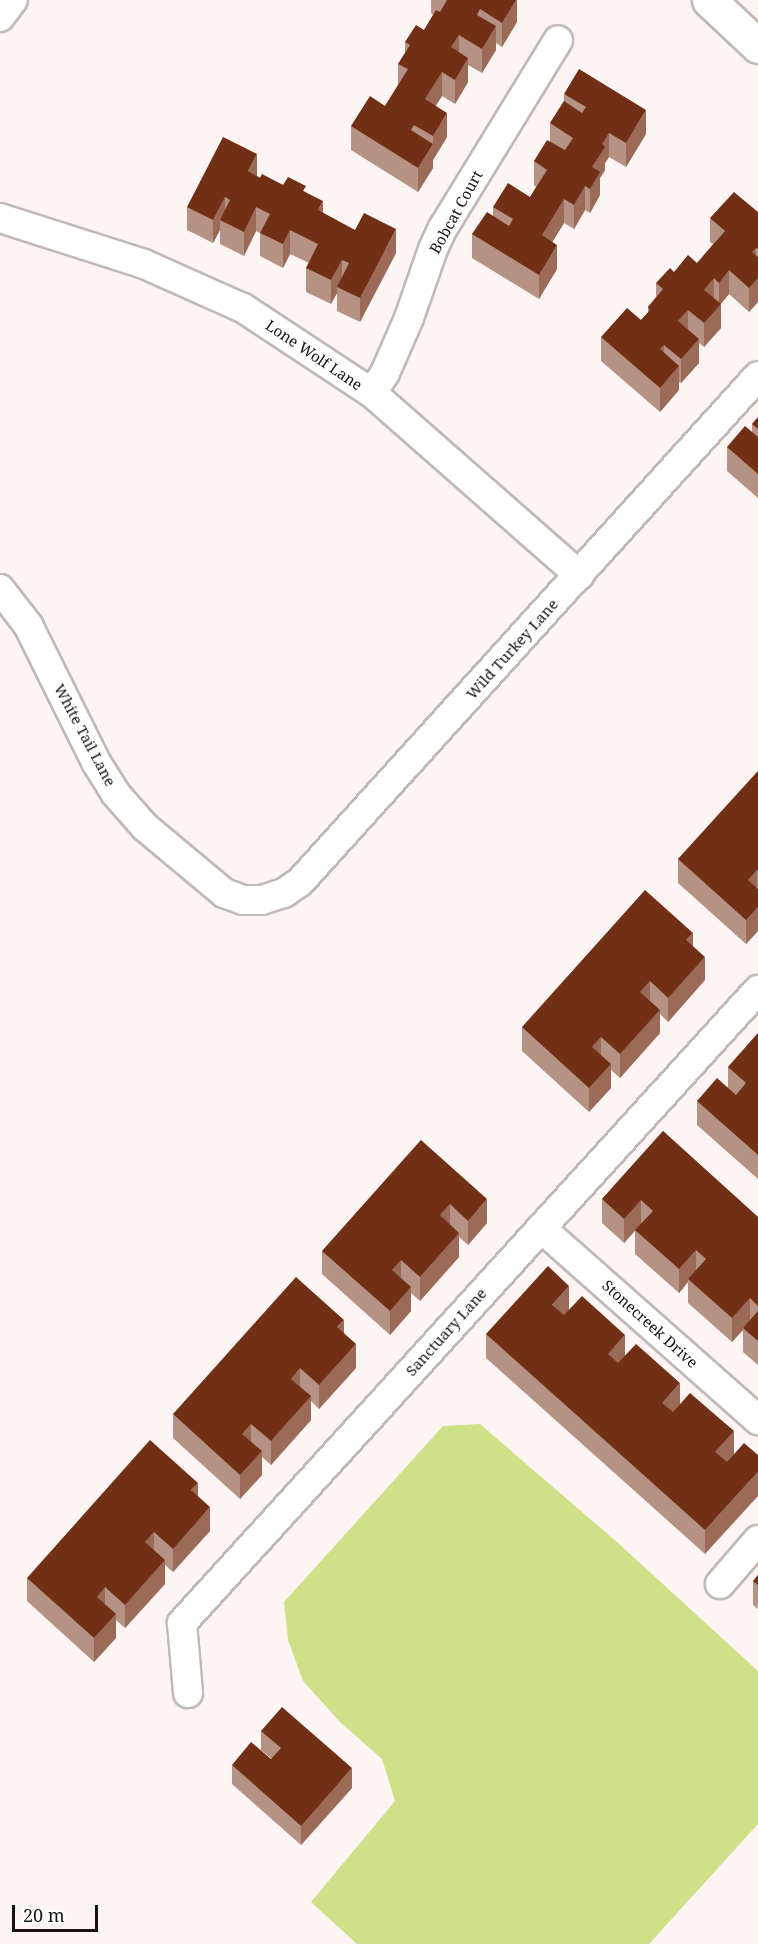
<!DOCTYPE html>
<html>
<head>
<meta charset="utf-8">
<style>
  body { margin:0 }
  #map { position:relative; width:758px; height:1944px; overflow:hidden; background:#fcf5f3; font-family:"Noto Serif",serif }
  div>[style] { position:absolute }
  .green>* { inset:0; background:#cee088 }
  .roads { filter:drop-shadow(2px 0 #bfb9b7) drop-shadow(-2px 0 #bfb9b7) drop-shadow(0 2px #bfb9b7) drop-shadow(0 -2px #bfb9b7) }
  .street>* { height:28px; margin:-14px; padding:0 14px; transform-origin:14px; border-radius:14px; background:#fff }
  .secondary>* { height:33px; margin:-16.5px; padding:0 16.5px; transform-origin:16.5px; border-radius:16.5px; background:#fff }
  .wall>* { inset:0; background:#b69284 }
  .shaded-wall>* { inset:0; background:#9b6b58 }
  .building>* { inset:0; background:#713015 }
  span { translate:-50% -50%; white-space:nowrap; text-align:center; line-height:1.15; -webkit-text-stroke:6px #fff; paint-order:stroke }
  .street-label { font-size:15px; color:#151212 }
  .scale { position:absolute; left:12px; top:1905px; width:86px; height:27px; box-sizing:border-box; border:3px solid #151212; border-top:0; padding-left:8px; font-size:18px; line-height:21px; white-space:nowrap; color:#151212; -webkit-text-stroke:4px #fff; paint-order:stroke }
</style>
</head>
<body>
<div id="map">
  <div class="green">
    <i style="clip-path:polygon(480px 1424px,618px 1543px,758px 1671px,758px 1824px,649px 1944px,357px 1944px,311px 1902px,395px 1801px,382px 1759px,340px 1722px,303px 1681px,288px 1640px,284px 1602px,443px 1426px)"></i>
  </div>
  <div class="roads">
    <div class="street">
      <i style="left:0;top:17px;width:21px;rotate:-53deg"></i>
      <i style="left:0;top:218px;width:151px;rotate:17.7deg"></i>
      <i style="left:144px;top:264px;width:108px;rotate:24deg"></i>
      <i style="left:243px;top:308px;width:154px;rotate:33.4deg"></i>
      <i style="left:372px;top:393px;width:276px;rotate:41.3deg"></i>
      <i style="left:372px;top:393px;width:24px;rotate:-57deg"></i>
      <i style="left:385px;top:373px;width:60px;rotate:-66.4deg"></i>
      <i style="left:409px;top:318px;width:73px;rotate:-70.8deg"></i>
      <i style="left:433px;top:249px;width:23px;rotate:-65deg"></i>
      <i style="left:443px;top:228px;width:220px;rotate:-58.5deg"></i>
      <i style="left:0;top:589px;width:46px;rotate:52.1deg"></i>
      <i style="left:28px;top:625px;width:153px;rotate:63.6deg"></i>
      <i style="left:96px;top:762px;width:36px;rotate:58deg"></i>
      <i style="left:115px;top:793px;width:45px;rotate:48.6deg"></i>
      <i style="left:145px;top:827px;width:103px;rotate:39.9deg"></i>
      <i style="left:224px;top:893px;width:20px;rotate:20deg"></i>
      <i style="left:243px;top:900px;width:19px"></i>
      <i style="left:262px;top:900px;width:23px;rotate:-18deg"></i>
      <i style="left:284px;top:893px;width:19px;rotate:-35deg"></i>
      <i style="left:300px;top:882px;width:682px;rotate:-47.85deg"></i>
      <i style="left:541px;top:1228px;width:290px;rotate:41.5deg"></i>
      <i style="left:720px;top:1584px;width:58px;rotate:-49.2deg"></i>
      <i style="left:188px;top:1693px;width:70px;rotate:-94.9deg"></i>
      <i style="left:182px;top:1623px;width:856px;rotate:-47.7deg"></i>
    </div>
    <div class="secondary">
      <i style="left:709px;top:0;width:67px;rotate:43.2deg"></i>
    </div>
  </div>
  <div class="wall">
    <i style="clip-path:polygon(431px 0,517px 0,517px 22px,502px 47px,496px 43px,496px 50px,482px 73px,468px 65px,468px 82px,455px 104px,442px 96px,435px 106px,447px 137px,433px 160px,433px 168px,418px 192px,351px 150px,351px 126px,385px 106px,398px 85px,398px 64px,405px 53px,405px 42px,424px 30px,433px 15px,431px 13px)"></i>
    <i style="clip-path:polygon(564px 94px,646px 134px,626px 167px,609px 157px,605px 163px,605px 170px,600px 178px,600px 195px,590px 213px,585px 210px,574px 229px,564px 223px,552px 242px,557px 269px,539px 299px,472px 258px,472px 234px,493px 216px,493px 207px,530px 197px,536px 187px,534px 185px,534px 161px,550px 141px,550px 123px,564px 101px)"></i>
    <i style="clip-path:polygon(257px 176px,306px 192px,323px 213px,396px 253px,360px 322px,337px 311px,337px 293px,331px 304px,306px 292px,306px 268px,309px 263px,290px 254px,283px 268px,260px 256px,260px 233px,256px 231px,244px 256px,220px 244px,220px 230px,213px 243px,187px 230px,187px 207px)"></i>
    <i style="clip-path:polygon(758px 212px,758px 302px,749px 312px,729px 294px,721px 304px,721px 328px,704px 347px,699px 343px,699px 363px,681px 383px,679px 382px,679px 390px,660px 412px,601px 361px,601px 337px,641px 320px,648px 313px,648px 307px,656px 297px,656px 283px,674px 272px,697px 263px,713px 244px,710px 242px,710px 218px)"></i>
    <i style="clip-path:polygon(758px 417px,758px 498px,727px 471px,727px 447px,752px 432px,752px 424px)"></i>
    <i style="clip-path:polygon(758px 771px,758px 931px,746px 944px,678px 883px,678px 859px)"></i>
    <i style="clip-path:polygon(693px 946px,705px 980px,668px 1022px,660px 1014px,660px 1033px,620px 1078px,611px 1070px,611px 1088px,589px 1112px,522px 1051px,522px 1027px)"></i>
    <i style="clip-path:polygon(758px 1033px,758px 1179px,697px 1125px,697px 1101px,728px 1087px,728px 1067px)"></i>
    <i style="clip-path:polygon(663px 1131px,758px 1217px,758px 1365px,743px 1352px,743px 1330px,732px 1342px,688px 1303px,688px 1282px,679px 1293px,635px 1254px,635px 1230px,641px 1224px,624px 1243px,602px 1223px,602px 1199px)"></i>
    <i style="clip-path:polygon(421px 1140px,487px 1223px,468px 1245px,459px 1237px,459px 1257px,420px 1301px,411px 1293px,411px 1311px,390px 1335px,322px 1274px,322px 1251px)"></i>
    <i style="clip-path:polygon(569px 1310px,625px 1355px,680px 1404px,734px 1431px,705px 1554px,486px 1358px,486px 1334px)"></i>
    <i style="clip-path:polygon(344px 1333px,356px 1368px,319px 1409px,311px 1401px,311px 1420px,271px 1465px,262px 1457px,262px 1475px,240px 1499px,173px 1438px,173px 1414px)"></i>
    <i style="clip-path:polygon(198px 1496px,210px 1531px,173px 1572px,165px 1565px,165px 1584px,125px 1628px,116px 1620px,116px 1638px,94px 1662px,27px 1601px,27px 1578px)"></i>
    <i style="clip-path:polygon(758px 1575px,758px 1609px,753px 1605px,753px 1581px)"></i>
    <i style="clip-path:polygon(261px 1731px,352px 1788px,301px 1845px,232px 1784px,232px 1765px,272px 1759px,261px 1750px)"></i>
  </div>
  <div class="shaded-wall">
    <i style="clip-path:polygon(516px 0,517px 0,517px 22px,502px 47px,502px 23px)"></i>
    <i style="clip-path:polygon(496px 26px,496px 50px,482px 73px,482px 49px)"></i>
    <i style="clip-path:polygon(459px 35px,459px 58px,451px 47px)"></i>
    <i style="clip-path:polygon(468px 58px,468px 82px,455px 104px,455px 80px)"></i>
    <i style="clip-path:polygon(442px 72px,442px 96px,425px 123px,425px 99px)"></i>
    <i style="clip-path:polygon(646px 110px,646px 134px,626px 167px,626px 143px)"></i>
    <i style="clip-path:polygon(447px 113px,447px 137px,433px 160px,433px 168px,418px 192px,418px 168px,433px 145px,433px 136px)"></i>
    <i style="clip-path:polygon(609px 133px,609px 157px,605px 163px,605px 170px,600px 178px,600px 195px,590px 213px,590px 189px,592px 167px,602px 144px)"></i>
    <i style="clip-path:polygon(257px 154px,257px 178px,248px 171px)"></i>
    <i style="clip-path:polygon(585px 186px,585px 210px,574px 229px,574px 205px)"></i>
    <i style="clip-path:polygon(225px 197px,225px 221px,220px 220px,220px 230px,213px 243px,213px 220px)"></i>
    <i style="clip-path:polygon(564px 199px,564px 223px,542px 259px,542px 235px)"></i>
    <i style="clip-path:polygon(323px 201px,323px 224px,318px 210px)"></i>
    <i style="clip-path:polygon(256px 207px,256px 231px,244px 256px,244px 232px)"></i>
    <i style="clip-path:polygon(396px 229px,396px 253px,360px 322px,360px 298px)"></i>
    <i style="clip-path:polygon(290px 230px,290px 254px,283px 268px,283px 244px)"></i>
    <i style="clip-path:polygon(557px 245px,557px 269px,539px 299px,539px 275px)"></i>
    <i style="clip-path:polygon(756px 248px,756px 271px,752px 252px)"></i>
    <i style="clip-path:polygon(342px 260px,342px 284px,337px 287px,337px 293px,331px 304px,331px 280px)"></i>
    <i style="clip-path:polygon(729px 270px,729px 294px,719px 306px,719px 283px)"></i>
    <i style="clip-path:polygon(714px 278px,714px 302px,704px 290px)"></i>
    <i style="clip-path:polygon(758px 278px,758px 302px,749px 312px,749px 288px)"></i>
    <i style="clip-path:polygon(721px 304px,721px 328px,704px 347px,704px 323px)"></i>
    <i style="clip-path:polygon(688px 310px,688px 334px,678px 321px)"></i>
    <i style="clip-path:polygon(699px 339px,699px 363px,681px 383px,681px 359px)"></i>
    <i style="clip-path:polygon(664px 345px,664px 368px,660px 349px)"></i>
    <i style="clip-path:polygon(679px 366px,679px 390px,660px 412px,660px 388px)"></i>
    <i style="clip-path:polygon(757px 870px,757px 894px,748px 880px)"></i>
    <i style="clip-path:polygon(758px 907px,758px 931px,746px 944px,746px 920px)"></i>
    <i style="clip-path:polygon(693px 933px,693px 956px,686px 940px)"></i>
    <i style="clip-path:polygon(705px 957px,705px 980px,668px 1022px,668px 998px)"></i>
    <i style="clip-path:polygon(650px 981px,650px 1005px,640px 992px)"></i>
    <i style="clip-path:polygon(660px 1010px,660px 1033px,620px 1078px,620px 1054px)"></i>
    <i style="clip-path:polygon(601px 1037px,601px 1061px,592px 1047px)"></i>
    <i style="clip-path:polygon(611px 1064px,611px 1088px,589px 1112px,589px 1088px)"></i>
    <i style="clip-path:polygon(487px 1199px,487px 1223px,468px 1245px,468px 1221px)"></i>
    <i style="clip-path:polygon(641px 1200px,641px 1224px,624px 1243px,624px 1219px)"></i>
    <i style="clip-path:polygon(450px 1204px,450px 1228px,440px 1215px)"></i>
    <i style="clip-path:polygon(459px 1233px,459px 1257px,420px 1301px,420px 1277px)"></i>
    <i style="clip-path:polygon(696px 1250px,696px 1274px,688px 1279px,688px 1282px,679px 1293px,679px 1269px)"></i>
    <i style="clip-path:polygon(401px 1260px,401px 1284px,392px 1270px)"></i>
    <i style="clip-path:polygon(569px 1286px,569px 1310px,552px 1329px,552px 1305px)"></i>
    <i style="clip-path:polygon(411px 1287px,411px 1311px,390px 1335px,390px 1311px)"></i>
    <i style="clip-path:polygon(750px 1298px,750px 1322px,743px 1328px,743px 1330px,732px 1342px,732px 1318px)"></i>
    <i style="clip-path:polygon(344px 1320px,344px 1344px,337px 1327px)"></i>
    <i style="clip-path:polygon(625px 1335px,625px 1359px,608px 1378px,608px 1354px)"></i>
    <i style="clip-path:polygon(356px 1344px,356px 1368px,319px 1409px,319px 1385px)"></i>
    <i style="clip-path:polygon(300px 1368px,300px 1392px,291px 1379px)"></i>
    <i style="clip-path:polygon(680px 1383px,680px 1407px,662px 1427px,662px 1403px)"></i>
    <i style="clip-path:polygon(311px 1396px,311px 1420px,271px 1465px,271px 1441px)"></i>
    <i style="clip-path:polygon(251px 1424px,251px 1448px,242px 1434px)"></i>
    <i style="clip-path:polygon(734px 1431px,734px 1455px,715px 1476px,715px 1452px)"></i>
    <i style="clip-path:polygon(262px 1451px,262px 1475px,240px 1499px,240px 1475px)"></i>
    <i style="clip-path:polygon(758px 1472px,758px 1496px,705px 1554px,705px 1530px)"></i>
    <i style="clip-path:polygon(198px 1483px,198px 1507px,191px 1490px)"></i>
    <i style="clip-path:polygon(210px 1507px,210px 1531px,173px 1572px,173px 1549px)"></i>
    <i style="clip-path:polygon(154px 1532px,154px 1556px,145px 1542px)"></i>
    <i style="clip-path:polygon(165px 1560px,165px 1584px,125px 1628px,125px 1605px)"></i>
    <i style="clip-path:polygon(105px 1587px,105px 1611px,97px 1597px)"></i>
    <i style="clip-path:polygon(116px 1614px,116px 1638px,94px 1662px,94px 1638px)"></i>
    <i style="clip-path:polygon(352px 1768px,352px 1788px,301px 1845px,301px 1826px)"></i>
  </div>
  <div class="building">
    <i style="clip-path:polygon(447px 0,516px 0,502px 23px,480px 9px,477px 15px,496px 26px,482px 49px,459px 35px,451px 47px,468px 58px,455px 80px,442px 72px,425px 99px,447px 113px,433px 136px,414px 125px,411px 130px,433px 144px,418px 168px,351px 126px,370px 96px,385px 106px,408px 69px,398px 64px,410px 45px,405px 42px,416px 25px,424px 30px,436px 10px,440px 12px)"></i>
    <i style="clip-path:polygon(579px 69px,646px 110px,626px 143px,609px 133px,602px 144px,605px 147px,592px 167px,600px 172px,590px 189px,585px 186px,574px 205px,564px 199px,542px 235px,557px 245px,539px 275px,472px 234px,487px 212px,509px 226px,513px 219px,493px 207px,508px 183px,530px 197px,547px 170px,534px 161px,547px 140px,565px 150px,573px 138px,550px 123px,564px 101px,582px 113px,586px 107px,564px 94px)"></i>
    <i style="clip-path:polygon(223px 137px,257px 154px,248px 171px,260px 178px,262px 174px,283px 185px,288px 177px,306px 186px,303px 191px,323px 201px,318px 210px,355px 230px,364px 213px,396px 229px,360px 298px,337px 287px,349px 263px,342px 260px,331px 280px,306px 268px,318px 244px,290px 230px,283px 244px,260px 233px,270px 214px,256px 207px,244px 232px,220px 220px,230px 200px,225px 197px,213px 220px,187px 207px)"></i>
    <i style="clip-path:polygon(734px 192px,758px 212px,758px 249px,756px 248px,752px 252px,758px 257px,758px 278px,749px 288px,729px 270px,719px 283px,714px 278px,704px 290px,721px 304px,704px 323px,688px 310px,678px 321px,699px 339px,681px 359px,664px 345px,660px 349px,679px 366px,660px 388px,601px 337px,627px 308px,641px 320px,650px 310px,648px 307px,663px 289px,656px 283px,670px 268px,674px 272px,688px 255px,697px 263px,725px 231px,710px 218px)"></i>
    <i style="clip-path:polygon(758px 417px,758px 429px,752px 424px)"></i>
    <i style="clip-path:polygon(745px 426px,758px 437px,758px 474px,727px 447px)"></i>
    <i style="clip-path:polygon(758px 771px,758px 871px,757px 870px,748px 880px,758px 889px,758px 907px,746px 920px,678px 859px)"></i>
    <i style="clip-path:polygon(645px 890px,693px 933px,686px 940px,705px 957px,668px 998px,650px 981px,640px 992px,660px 1010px,620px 1054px,601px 1037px,592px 1047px,611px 1064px,589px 1088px,522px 1027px)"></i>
    <i style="clip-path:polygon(758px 1033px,758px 1155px,697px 1101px,717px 1078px,736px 1095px,746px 1083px,728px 1067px)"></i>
    <i style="clip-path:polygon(663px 1131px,758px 1217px,758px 1306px,750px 1298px,732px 1318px,688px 1279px,706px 1259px,696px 1250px,679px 1269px,635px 1230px,653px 1211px,641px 1200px,624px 1219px,602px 1199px)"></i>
    <i style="clip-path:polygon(421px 1140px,487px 1199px,468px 1221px,450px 1204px,440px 1215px,459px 1233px,420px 1277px,401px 1260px,392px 1270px,411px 1287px,390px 1311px,322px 1251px)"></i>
    <i style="clip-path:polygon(548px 1266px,569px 1286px,552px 1305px,564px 1315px,582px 1296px,625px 1335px,608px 1354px,618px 1363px,636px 1344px,680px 1383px,662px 1403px,673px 1412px,690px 1393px,734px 1431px,715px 1452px,727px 1462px,744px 1443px,758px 1455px,758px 1472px,705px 1530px,486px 1334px)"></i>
    <i style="clip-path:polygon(296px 1277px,344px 1320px,337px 1327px,356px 1344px,319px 1385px,300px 1368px,291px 1379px,311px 1396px,271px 1441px,251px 1424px,242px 1434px,262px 1451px,240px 1475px,173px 1414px)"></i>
    <i style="clip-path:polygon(758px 1311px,758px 1341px,743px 1328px)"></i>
    <i style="clip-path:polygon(150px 1440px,198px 1483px,191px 1490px,210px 1507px,173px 1549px,154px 1532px,145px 1542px,165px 1560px,125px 1605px,105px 1587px,97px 1597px,116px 1614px,94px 1638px,27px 1578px)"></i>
    <i style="clip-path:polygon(758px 1575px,758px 1585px,753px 1581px)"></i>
    <i style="clip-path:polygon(282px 1707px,352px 1768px,301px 1826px,232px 1765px,251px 1742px,271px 1759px,281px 1748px,261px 1731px)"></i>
  </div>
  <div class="street-label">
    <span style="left:456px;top:212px;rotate:-61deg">Bobcat Court</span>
    <span style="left:314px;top:355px;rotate:34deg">Lone Wolf Lane</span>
    <span style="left:512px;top:649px;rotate:-48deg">Wild Turkey Lane</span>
    <span style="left:85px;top:735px;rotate:62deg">White Tail Lane</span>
    <span style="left:650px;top:1324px;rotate:42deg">Stonecreek Drive</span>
    <span style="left:446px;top:1332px;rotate:-48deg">Sanctuary Lane</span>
  </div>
  <div class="scale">20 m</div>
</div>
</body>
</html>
